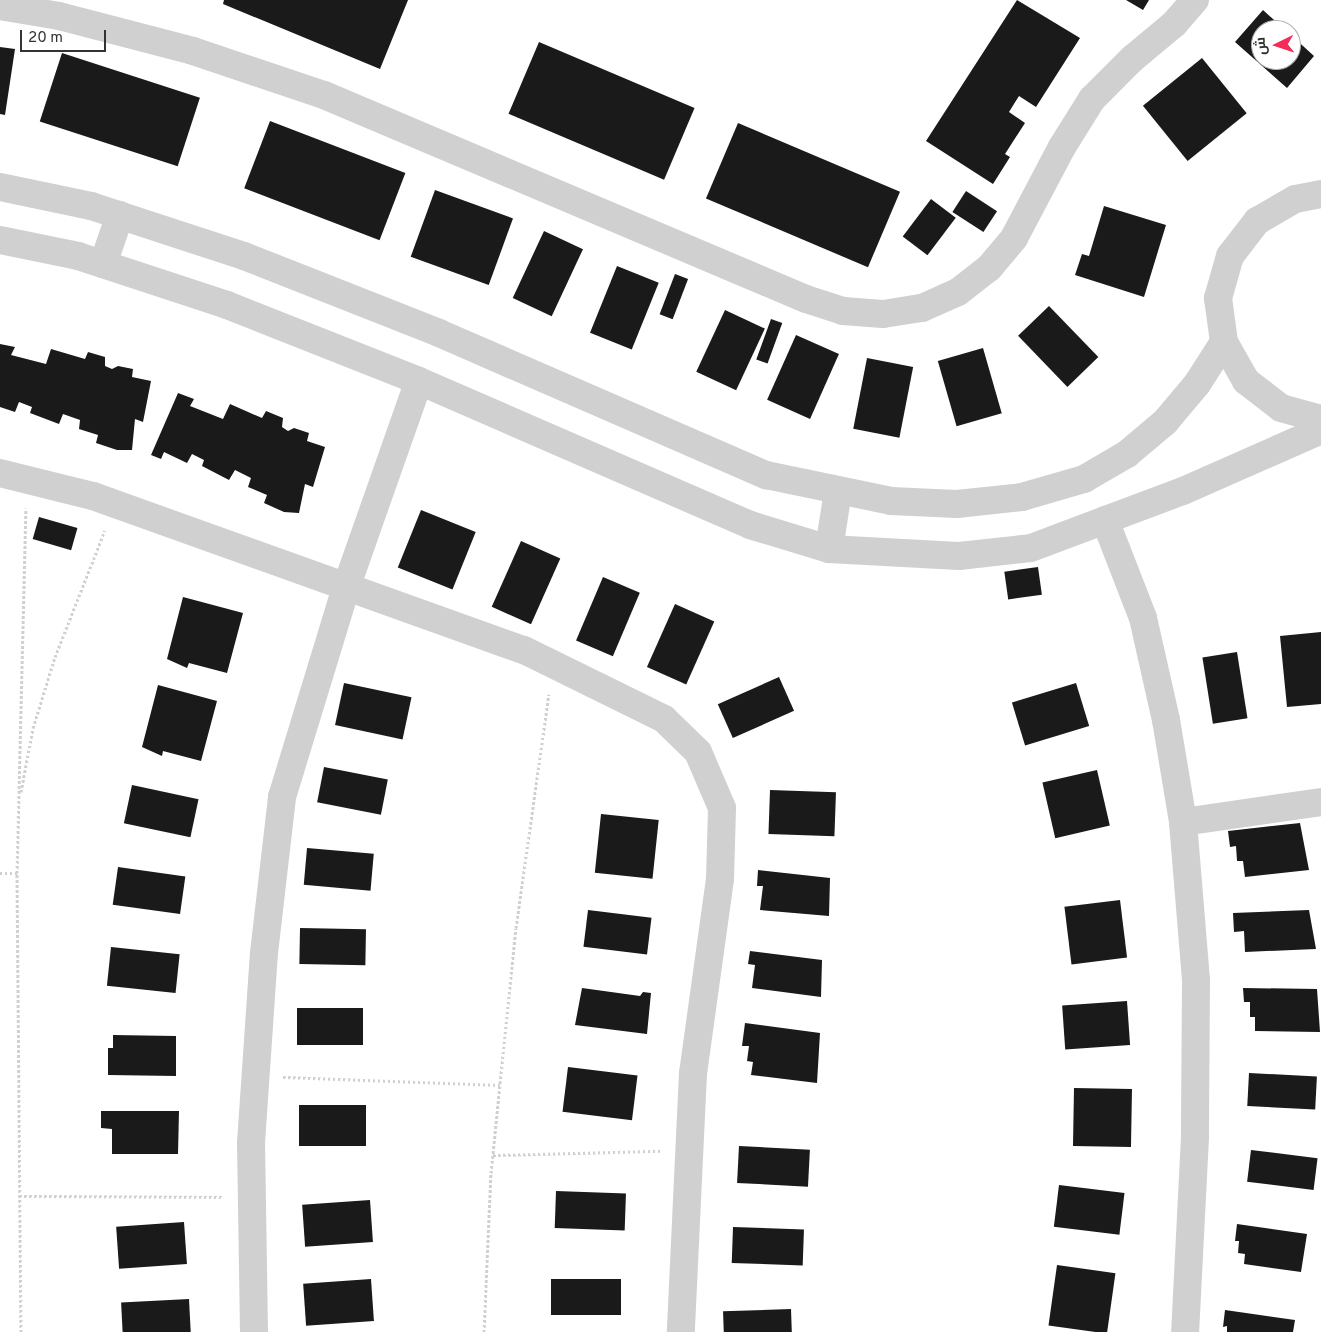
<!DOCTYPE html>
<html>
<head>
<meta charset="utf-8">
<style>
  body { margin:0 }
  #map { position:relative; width:1321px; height:1332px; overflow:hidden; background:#fff; font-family:Overpass,Cairo,sans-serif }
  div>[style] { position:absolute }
  .building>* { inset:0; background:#1a1a1a; transform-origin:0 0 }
  .path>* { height:3px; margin-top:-1.5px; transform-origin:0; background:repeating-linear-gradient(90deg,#d0d0d0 0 2.5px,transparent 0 5px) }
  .minor>* { height:28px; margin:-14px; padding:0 14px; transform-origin:14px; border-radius:14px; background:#d0d0d0 }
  span { translate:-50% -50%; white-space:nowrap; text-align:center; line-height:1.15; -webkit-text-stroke:5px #fff; paint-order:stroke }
  .north { position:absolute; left:1251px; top:20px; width:50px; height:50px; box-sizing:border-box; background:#fff; border:1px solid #adadad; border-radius:50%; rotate:266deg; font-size:14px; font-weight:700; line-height:20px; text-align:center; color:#333 }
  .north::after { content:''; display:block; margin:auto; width:18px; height:22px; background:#f22d57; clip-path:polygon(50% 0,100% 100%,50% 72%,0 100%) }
  .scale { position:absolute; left:20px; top:30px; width:86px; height:22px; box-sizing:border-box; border:2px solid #333; border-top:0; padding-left:6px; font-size:15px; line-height:18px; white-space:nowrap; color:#333; -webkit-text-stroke:4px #fff; paint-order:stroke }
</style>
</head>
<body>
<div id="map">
  <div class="building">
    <i style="clip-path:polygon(224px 0,408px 0,380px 69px,223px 4px)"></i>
    <i style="clip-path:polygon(1017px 0,1080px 38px,1036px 107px,1019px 96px,1009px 112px,1025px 123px,1005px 154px,1010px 157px,993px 184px,926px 141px)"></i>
    <i style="clip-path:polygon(1126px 0,1149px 0,1143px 10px)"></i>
    <i style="clip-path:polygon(1263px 10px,1285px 30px,1261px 30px,1261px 60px,1291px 60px,1291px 35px,1314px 56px,1287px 88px,1235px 42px)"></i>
    <i style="left:539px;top:42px;width:169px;height:78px;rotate:23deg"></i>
    <i style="clip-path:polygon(0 47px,15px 49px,5px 115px,0 114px)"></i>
    <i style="left:62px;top:53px;width:145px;height:72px;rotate:18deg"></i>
    <i style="left:1202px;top:58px;width:71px;height:76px;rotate:51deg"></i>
    <i style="left:270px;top:121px;width:145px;height:72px;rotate:21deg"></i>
    <i style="left:738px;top:123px;width:176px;height:82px;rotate:23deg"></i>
    <i style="left:435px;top:190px;width:83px;height:71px;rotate:20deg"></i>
    <i style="left:966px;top:191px;width:37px;height:25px;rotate:33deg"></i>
    <i style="left:931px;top:199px;width:31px;height:47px;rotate:37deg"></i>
    <i style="clip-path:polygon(1104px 206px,1166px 225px,1144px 297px,1075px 275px,1082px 254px,1089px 256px)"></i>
    <i style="left:544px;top:231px;width:43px;height:74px;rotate:25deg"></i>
    <i style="left:617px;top:266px;width:45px;height:72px;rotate:22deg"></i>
    <i style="left:675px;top:274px;width:14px;height:43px;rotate:21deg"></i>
    <i style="left:1049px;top:306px;width:71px;height:43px;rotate:46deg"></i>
    <i style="left:725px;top:310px;width:44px;height:68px;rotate:25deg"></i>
    <i style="left:771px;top:319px;width:12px;height:43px;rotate:20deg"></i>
    <i style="left:796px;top:335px;width:47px;height:71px;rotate:24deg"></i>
    <i style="clip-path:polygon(0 344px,15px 347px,11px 355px,46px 364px,51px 349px,85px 359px,88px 352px,105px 357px,105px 366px,112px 369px,118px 366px,133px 369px,132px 377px,151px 381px,143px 422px,135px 419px,132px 450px,117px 450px,96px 443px,98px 435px,79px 429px,80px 420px,63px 414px,59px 424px,30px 413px,32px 407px,19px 402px,15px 412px,0 407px)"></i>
    <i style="left:983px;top:348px;width:68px;height:47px;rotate:74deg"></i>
    <i style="left:867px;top:358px;width:47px;height:72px;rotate:11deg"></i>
    <i style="clip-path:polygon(178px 393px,194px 399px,190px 406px,223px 419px,230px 404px,262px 418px,266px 411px,283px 418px,282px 427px,288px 431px,294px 428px,309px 433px,307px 441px,325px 447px,313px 487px,305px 484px,299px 513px,284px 512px,264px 503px,267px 495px,248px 487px,251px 478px,235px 470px,229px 480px,202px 466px,204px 460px,192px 454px,187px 463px,164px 452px,161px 459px,151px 455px)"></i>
    <i style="left:421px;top:510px;width:59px;height:62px;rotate:22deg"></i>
    <i style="left:39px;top:517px;width:40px;height:23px;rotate:16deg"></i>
    <i style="left:521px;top:541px;width:43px;height:72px;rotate:24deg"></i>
    <i style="left:1038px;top:567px;width:28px;height:34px;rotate:82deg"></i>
    <i style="left:603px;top:577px;width:40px;height:69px;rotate:23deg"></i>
    <i style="clip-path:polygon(183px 597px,243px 613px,227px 673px,189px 663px,187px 668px,167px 659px)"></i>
    <i style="left:675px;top:604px;width:43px;height:69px;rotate:24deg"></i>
    <i style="clip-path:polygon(1321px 632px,1321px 704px,1287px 707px,1280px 636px)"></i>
    <i style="left:1237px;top:652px;width:67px;height:35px;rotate:81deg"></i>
    <i style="left:779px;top:677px;width:37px;height:67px;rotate:66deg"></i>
    <i style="left:344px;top:683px;width:69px;height:43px;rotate:12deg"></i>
    <i style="left:1076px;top:683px;width:45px;height:67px;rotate:73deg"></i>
    <i style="clip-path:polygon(158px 685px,217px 701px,201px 761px,163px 751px,162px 756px,142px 747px)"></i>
    <i style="left:324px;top:767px;width:65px;height:36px;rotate:11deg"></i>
    <i style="left:1097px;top:770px;width:57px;height:56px;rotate:77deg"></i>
    <i style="left:132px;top:785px;width:68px;height:39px;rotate:12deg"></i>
    <i style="left:770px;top:790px;width:66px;height:44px;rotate:2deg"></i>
    <i style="left:601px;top:814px;width:58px;height:59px;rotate:6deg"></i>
    <i style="clip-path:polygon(1300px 823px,1309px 870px,1245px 877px,1243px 861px,1237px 861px,1236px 846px,1230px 847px,1228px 831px)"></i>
    <i style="left:307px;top:848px;width:67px;height:37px;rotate:5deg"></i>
    <i style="left:118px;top:867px;width:68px;height:38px;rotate:8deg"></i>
    <i style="clip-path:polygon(758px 870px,830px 878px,829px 916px,760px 910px,763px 886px,757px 886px)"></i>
    <i style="left:1120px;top:900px;width:58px;height:56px;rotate:83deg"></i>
    <i style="left:588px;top:910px;width:64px;height:37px;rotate:7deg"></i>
    <i style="clip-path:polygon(1309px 910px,1316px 949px,1245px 952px,1244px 931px,1234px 932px,1233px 913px)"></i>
    <i style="left:300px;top:928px;width:66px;height:36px;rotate:1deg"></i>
    <i style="left:111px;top:947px;width:69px;height:39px;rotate:6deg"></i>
    <i style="clip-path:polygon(750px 951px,822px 960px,821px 997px,752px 988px,755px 965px,748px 964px)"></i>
    <i style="clip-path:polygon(582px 988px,640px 996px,643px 992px,651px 993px,647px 1034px,575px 1025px)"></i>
    <i style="clip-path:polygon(1243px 988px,1317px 989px,1320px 1032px,1255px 1031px,1255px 1017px,1250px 1017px,1250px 1002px,1244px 1002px)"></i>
    <i style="left:1127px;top:1001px;width:44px;height:65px;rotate:86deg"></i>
    <i style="left:297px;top:1008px;width:66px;height:37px"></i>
    <i style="clip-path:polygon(745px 1023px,820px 1033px,817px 1083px,751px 1075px,753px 1062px,747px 1061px,749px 1046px,742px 1046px)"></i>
    <i style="clip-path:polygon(113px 1035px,176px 1036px,176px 1076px,108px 1075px,108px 1048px,113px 1048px)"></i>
    <i style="left:568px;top:1067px;width:70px;height:45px;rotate:7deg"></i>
    <i style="left:1249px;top:1073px;width:68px;height:33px;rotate:3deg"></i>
    <i style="left:1074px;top:1088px;width:58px;height:58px;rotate:1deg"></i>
    <i style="left:299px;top:1105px;width:67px;height:41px"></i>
    <i style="clip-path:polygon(101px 1111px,179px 1111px,178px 1154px,112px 1154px,112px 1129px,101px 1128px)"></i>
    <i style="left:739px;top:1146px;width:71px;height:37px;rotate:3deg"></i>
    <i style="left:1251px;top:1150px;width:67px;height:32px;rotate:7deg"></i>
    <i style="left:1059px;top:1185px;width:66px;height:42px;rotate:7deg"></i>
    <i style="left:556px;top:1191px;width:70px;height:37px;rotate:2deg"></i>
    <i style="left:370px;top:1200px;width:42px;height:68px;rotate:86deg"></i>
    <i style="left:184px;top:1222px;width:42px;height:68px;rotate:86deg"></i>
    <i style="clip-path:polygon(1237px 1224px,1307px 1234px,1301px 1272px,1244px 1264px,1245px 1254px,1238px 1253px,1239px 1241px,1235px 1241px)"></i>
    <i style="left:733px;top:1227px;width:71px;height:36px;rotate:2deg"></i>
    <i style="left:1057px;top:1265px;width:59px;height:61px;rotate:8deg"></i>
    <i style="left:371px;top:1279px;width:42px;height:68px;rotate:86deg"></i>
    <i style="left:551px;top:1279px;width:70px;height:36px"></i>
    <i style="left:189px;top:1299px;width:33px;height:68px;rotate:87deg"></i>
    <i style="left:791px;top:1309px;width:23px;height:68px;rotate:88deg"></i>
    <i style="clip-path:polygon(1225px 1310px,1295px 1320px,1293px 1332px,1227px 1332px,1227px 1326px,1223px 1327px)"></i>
  </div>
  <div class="path">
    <i style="left:21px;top:792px;width:65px;rotate:-79.4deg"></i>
    <i style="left:33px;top:728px;width:74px;rotate:-72.8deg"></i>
    <i style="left:55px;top:657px;width:136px;rotate:-68.5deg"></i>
    <i style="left:0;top:873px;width:17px"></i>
    <i style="left:283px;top:1077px;width:217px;rotate:2.1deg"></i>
    <i style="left:493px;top:1155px;width:169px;rotate:-1.4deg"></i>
    <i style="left:19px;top:1196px;width:204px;rotate:0.3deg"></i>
    <i style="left:21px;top:1332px;width:459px;rotate:-90.5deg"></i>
    <i style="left:17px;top:873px;width:365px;rotate:-88.6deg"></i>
    <i style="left:484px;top:1332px;width:159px;rotate:-87.5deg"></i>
    <i style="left:491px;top:1173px;width:246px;rotate:-84.2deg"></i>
    <i style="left:516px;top:928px;width:236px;rotate:-82deg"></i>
  </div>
  <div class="minor">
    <i style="left:0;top:6px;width:60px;rotate:9.6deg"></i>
    <i style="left:59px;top:16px;width:138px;rotate:14.6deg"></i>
    <i style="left:193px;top:51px;width:138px;rotate:18.6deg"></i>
    <i style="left:324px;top:95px;width:523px;rotate:22.94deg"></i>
    <i style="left:806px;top:299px;width:39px;rotate:18deg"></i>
    <i style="left:843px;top:311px;width:40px;rotate:4.3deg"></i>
    <i style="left:883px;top:314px;width:39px;rotate:-9deg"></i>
    <i style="left:922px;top:308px;width:39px;rotate:-24deg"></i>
    <i style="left:958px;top:292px;width:39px;rotate:-38deg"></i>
    <i style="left:989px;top:268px;width:39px;rotate:-50deg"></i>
    <i style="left:1014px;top:238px;width:103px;rotate:-62.2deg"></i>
    <i style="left:1062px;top:147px;width:57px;rotate:-58deg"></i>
    <i style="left:1092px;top:99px;width:57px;rotate:-45deg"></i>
    <i style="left:1132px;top:59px;width:55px;rotate:-39.8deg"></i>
    <i style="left:1174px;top:24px;width:32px;rotate:-49deg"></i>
    <i style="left:0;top:187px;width:93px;rotate:11.8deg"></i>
    <i style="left:91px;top:206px;width:161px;rotate:18.1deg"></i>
    <i style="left:244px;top:256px;width:210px;rotate:21.5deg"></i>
    <i style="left:439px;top:333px;width:357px;rotate:23.5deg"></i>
    <i style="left:766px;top:475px;width:128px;rotate:11.7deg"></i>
    <i style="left:891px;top:501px;width:66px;rotate:2.6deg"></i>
    <i style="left:957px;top:504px;width:65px;rotate:-6.1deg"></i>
    <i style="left:1022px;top:497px;width:65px;rotate:-16.2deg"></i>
    <i style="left:1084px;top:479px;width:50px;rotate:-30.2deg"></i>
    <i style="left:1127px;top:454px;width:50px;rotate:-40.1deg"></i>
    <i style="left:1165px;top:422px;width:50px;rotate:-49.9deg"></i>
    <i style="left:1197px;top:384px;width:50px;rotate:-57.3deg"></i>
    <i style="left:1321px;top:194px;width:26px;rotate:169deg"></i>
    <i style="left:1295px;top:199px;width:44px;rotate:149.9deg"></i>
    <i style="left:1257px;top:221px;width:44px;rotate:127.6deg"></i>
    <i style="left:1230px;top:256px;width:44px;rotate:105.9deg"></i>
    <i style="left:1218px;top:298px;width:44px;rotate:82.2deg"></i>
    <i style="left:1224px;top:342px;width:45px;rotate:60.6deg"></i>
    <i style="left:1246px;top:381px;width:44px;rotate:37.6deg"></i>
    <i style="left:1281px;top:408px;width:41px;rotate:15.4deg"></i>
    <i style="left:0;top:240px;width:80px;rotate:11.6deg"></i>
    <i style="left:78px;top:256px;width:157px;rotate:18.2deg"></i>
    <i style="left:227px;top:305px;width:206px;rotate:21.6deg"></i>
    <i style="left:419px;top:381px;width:361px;rotate:23.5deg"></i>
    <i style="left:750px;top:525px;width:83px;rotate:16.9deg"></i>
    <i style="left:829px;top:549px;width:130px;rotate:3.1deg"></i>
    <i style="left:959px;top:556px;width:72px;rotate:-6.3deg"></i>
    <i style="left:1031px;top:548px;width:162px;rotate:-20.6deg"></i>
    <i style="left:1183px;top:491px;width:151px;rotate:-23.8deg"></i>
    <i style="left:103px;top:264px;width:52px;rotate:-70.9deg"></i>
    <i style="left:0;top:473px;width:96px;rotate:13.9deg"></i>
    <i style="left:93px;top:496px;width:458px;rotate:19.7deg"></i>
    <i style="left:524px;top:650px;width:156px;rotate:26.2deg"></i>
    <i style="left:664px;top:719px;width:47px;rotate:44.1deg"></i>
    <i style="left:698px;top:752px;width:61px;rotate:66.8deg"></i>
    <i style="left:722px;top:808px;width:71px;rotate:91.6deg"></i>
    <i style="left:720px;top:879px;width:196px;rotate:97.9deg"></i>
    <i style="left:693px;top:1073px;width:259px;rotate:92.7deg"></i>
    <i style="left:1105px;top:520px;width:105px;rotate:68.8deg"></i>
    <i style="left:1143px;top:618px;width:105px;rotate:77.3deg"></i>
    <i style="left:1166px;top:720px;width:103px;rotate:80.5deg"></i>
    <i style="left:1183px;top:822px;width:159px;rotate:85.3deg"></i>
    <i style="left:1196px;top:980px;width:157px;rotate:90.4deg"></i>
    <i style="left:1195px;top:1137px;width:195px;rotate:92.9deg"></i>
    <i style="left:829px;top:549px;width:59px;rotate:-81.2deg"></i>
    <i style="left:1183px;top:822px;width:139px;rotate:-8.2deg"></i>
    <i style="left:254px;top:1332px;width:189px;rotate:-90.9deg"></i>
    <i style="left:251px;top:1143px;width:190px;rotate:-86.1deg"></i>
    <i style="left:264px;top:953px;width:157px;rotate:-83.4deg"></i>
    <i style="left:282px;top:797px;width:222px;rotate:-73deg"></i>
    <i style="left:347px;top:585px;width:216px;rotate:-70.6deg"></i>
  </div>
  <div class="north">ش</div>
  <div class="scale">20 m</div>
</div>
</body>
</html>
